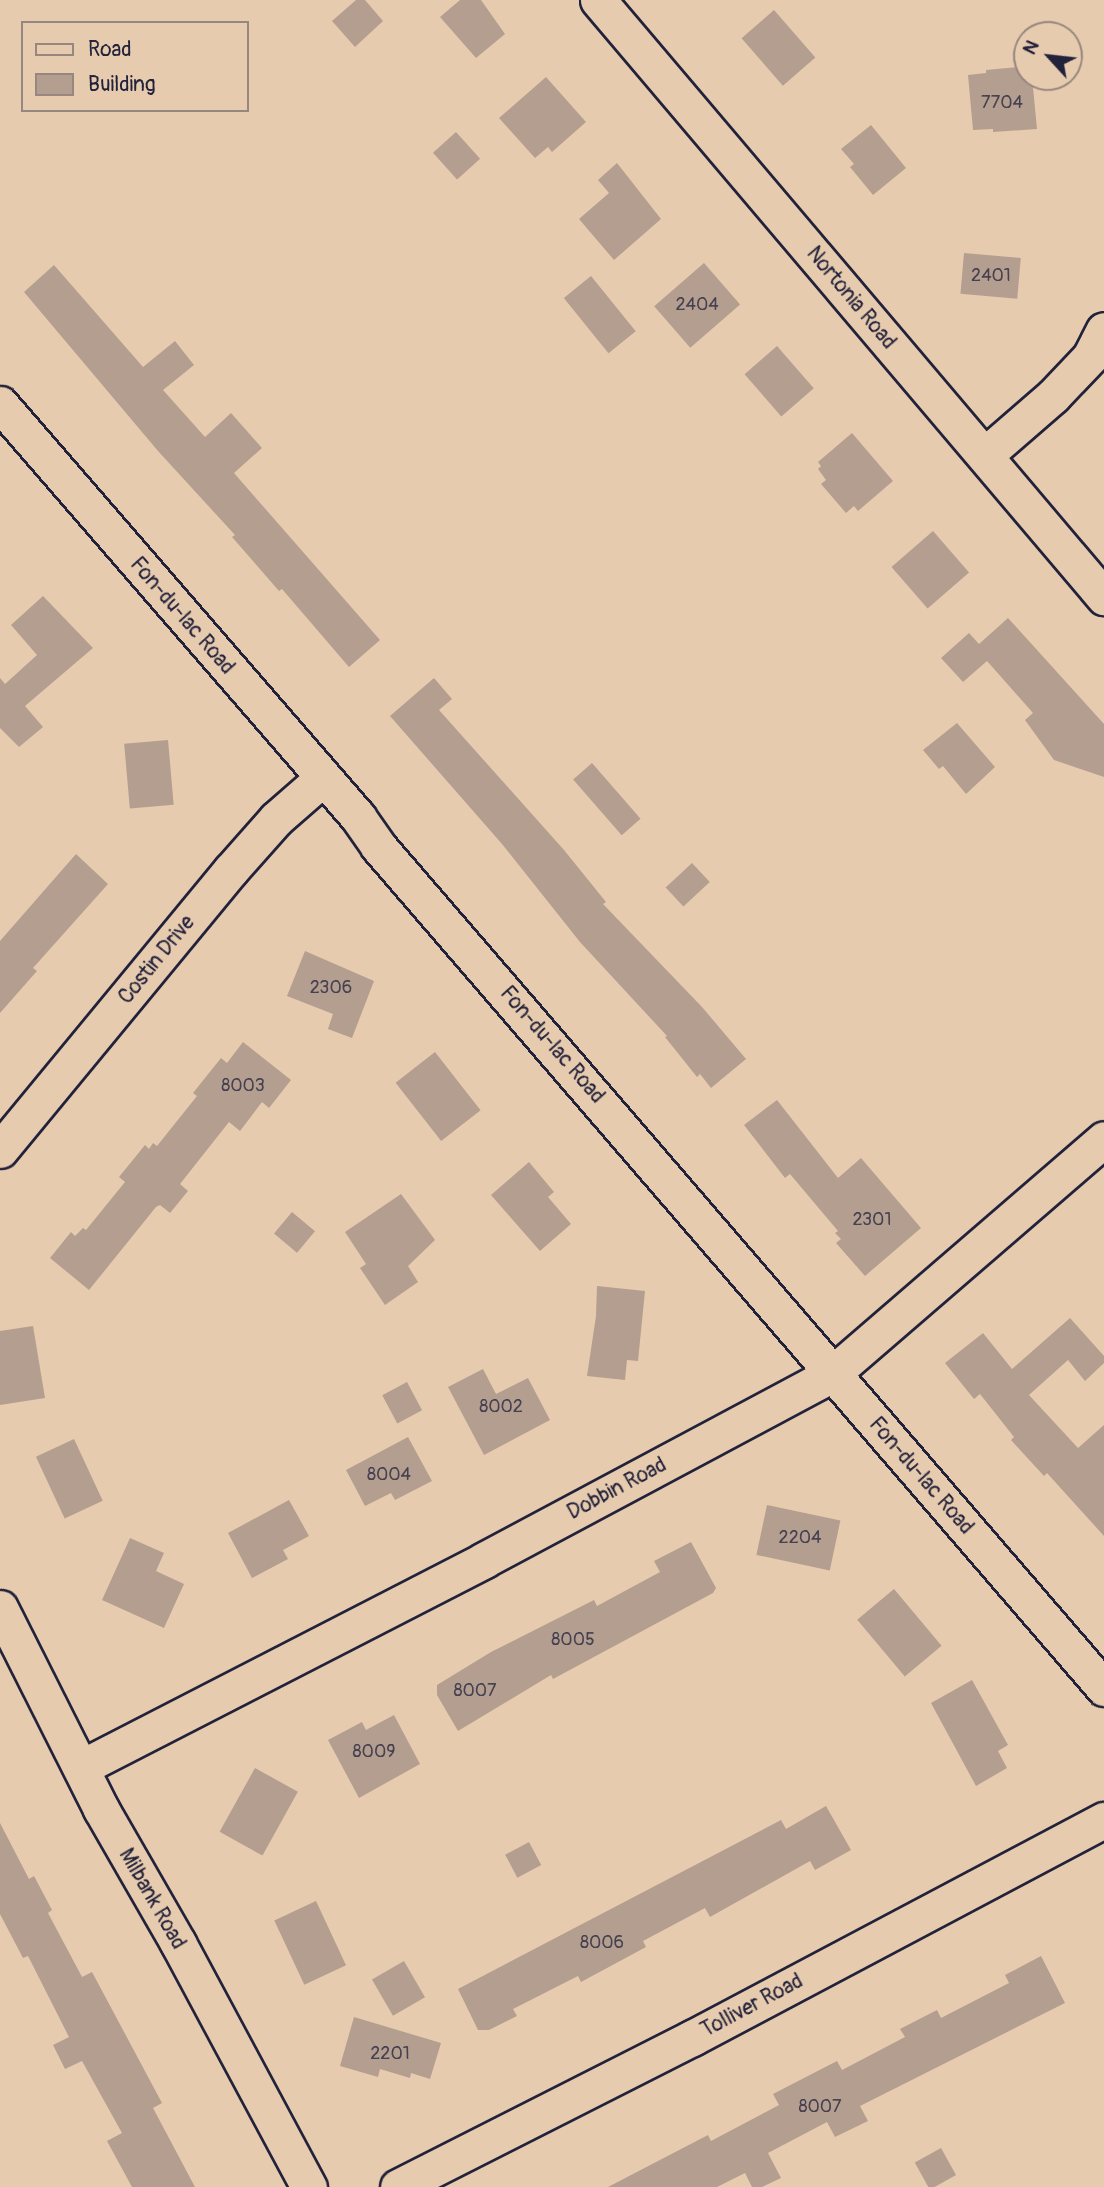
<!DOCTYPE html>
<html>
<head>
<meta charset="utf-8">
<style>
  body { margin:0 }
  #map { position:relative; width:1104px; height:2187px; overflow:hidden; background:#e7cbae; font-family:Pangolin,sans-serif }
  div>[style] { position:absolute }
  .building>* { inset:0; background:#b49e90; transform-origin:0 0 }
  .roads { filter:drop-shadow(2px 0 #22223b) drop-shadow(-2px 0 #22223b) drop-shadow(0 2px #22223b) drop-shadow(0 -2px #22223b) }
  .street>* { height:35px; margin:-17.5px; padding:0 17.5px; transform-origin:17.5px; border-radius:17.5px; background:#e7cbae }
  span { translate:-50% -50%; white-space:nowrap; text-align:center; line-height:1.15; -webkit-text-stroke:5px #e7cbae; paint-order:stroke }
  .number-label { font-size:18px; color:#464150 }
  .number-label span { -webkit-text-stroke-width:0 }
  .street-label { font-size:21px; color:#22223b }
  .legend { position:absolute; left:21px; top:21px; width:228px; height:91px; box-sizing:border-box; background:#e7cbae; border:2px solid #988780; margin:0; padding:9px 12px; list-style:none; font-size:21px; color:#22223b }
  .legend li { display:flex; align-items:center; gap:14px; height:35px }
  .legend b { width:35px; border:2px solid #988780 }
  .north { position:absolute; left:1013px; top:21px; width:70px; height:70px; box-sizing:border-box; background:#e7cbae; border:2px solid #988780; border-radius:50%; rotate:297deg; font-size:19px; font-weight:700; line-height:28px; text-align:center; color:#22223b }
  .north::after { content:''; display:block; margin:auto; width:24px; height:32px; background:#22223b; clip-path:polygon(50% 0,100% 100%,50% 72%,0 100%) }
</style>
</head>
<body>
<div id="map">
  <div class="building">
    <i style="clip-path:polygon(356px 0,365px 0,383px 21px,355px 47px,332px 21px)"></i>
    <i style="clip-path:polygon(460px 0,481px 0,505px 34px,476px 58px,440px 17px)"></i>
    <i style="left:774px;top:10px;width:63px;height:43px;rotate:49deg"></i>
    <i style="clip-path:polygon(1027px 66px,1027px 77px,1032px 77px,1037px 129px,993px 132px,993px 129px,973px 130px,968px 75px,986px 73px,986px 70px)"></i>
    <i style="clip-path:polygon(546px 77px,586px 122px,552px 152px,548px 147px,535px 158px,499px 118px)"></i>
    <i style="clip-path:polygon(871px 125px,906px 168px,873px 195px,850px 167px,854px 164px,841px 149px)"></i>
    <i style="left:456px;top:132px;width:36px;height:31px;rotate:48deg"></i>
    <i style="clip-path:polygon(617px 163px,661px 219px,614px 260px,579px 219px,609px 193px,598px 180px)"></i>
    <i style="left:964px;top:253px;width:57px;height:41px;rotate:5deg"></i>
    <i style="left:704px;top:263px;width:55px;height:66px;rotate:49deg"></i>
    <i style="clip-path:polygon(54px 265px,143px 367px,175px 341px,194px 365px,163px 390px,205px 437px,231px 413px,262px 448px,234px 473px,380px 640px,349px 667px,282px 589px,279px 591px,232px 537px,235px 535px,158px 451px,24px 292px)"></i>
    <i style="left:591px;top:276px;width:71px;height:35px;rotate:51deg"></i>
    <i style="left:777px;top:346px;width:56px;height:43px;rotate:49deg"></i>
    <i style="clip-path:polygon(852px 433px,893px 481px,858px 511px,854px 506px,846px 513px,821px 484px,826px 480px,818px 469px,821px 466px,818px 462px)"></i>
    <i style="left:933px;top:531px;width:55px;height:55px;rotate:49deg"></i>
    <i style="clip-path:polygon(43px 596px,93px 648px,25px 706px,43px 727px,19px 747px,0 728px,0 678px,5px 684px,37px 655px,11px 625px)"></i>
    <i style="clip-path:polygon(1008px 618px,1104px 724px,1104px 777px,1054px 760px,1025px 720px,1033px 713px,987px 661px,963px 682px,941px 658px,969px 633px,979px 644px)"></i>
    <i style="clip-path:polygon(434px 678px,452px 699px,439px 710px,564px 850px,606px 902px,603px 904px,702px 1007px,746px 1059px,711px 1088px,700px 1074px,697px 1077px,665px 1037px,667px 1036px,580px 942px,502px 844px,390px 716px)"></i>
    <i style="clip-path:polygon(957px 723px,995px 767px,966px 794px,943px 766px,939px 769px,923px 750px)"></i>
    <i style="left:168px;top:740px;width:65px;height:44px;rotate:85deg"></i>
    <i style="left:592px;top:763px;width:74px;height:25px;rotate:49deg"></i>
    <i style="clip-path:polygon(76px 854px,108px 884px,33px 968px,37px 971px,0 1013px,0 941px)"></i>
    <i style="left:692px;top:863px;width:26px;height:36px;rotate:47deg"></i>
    <i style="clip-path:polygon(305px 951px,374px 981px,352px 1038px,328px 1029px,333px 1014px,287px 996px)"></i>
    <i style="clip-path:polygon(243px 1042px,291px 1080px,269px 1108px,262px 1102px,240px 1131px,229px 1122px,180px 1184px,188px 1191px,170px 1213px,160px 1205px,156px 1207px,89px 1290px,50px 1258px,71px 1232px,75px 1236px,83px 1228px,86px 1230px,125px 1182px,119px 1177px,145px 1145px,149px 1149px,153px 1143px,157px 1146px,197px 1096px,193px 1093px,221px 1058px,227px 1063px)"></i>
    <i style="left:435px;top:1052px;width:74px;height:50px;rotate:52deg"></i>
    <i style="clip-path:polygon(777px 1100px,838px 1178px,861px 1158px,921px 1228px,865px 1276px,836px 1243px,841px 1239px,835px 1233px,838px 1231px,790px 1174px,785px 1178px,744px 1125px)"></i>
    <i style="clip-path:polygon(529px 1162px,554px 1192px,548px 1197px,571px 1224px,540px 1251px,491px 1195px)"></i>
    <i style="clip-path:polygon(401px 1194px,435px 1240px,408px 1266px,418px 1282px,385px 1305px,360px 1268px,366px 1264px,345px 1232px)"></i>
    <i style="left:292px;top:1212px;width:30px;height:28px;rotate:40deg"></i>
    <i style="clip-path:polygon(597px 1286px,645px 1291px,638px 1361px,627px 1360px,625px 1380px,587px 1376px,596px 1316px)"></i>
    <i style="clip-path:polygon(1070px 1318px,1104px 1356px,1104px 1363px,1085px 1381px,1068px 1360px,1029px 1395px,1078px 1448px,1104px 1425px,1104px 1536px,1047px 1473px,1044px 1476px,1011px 1440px,1014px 1437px,980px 1394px,974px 1399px,945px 1363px,983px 1333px,1012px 1369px)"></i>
    <i style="clip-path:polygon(33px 1326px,45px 1398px,0 1405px,0 1331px)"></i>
    <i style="clip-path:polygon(483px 1369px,496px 1394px,528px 1378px,550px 1420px,484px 1455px,448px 1387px)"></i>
    <i style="left:407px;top:1382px;width:32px;height:28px;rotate:62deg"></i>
    <i style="clip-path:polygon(408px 1437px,432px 1481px,395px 1500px,391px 1493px,365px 1506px,346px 1470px)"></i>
    <i style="left:74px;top:1439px;width:68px;height:42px;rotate:65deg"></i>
    <i style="clip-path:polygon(289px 1500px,309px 1536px,283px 1550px,288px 1559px,252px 1578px,228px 1533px)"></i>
    <i style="left:767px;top:1505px;width:75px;height:51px;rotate:12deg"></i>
    <i style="clip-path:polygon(130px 1538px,164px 1553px,156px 1571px,184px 1584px,164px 1628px,102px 1600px)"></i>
    <i style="clip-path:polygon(691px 1542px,716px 1588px,713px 1593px,553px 1679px,551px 1675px,458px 1731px,437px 1695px,437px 1685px,491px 1652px,594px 1600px,597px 1606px,660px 1572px,654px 1561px)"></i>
    <i style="left:894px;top:1589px;width:74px;height:48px;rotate:50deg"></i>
    <i style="clip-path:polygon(972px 1680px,1008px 1745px,998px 1751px,1007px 1768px,976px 1786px,931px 1703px)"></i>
    <i style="clip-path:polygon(394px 1715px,420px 1764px,359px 1798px,328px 1740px,362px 1722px,366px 1730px)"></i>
    <i style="left:255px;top:1768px;width:49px;height:73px;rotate:29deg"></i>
    <i style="clip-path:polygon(826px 1806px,851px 1850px,815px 1870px,810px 1861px,710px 1917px,705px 1908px,643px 1941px,646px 1947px,581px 1982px,578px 1976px,513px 2009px,517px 2016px,489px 2030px,478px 2030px,458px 1989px,781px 1820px,786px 1829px)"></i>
    <i style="clip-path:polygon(0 1823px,29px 1879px,34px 1876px,52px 1910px,48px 1913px,82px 1977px,92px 1972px,162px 2103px,153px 2108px,195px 2187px,132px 2187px,107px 2141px,122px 2133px,82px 2061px,65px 2069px,53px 2045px,69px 2037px,28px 1956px,23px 1958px,0 1914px)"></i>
    <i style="left:529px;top:1842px;width:26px;height:27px;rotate:62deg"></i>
    <i style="left:316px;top:1901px;width:71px;height:46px;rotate:65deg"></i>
    <i style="clip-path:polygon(1041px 1956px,1065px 2003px,860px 2106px,868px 2121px,835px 2137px,827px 2122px,768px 2153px,781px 2178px,762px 2187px,752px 2187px,745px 2173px,717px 2187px,608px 2187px,708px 2135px,711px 2141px,779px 2105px,773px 2094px,837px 2061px,842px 2070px,905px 2037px,900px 2029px,937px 2010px,941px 2018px,1009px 1983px,1005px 1975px)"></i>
    <i style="left:404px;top:1961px;width:42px;height:37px;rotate:60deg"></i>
    <i style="clip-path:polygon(354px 2017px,441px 2043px,430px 2079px,411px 2073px,410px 2078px,380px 2069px,378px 2077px,340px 2066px)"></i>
    <i style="left:941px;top:2148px;width:31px;height:30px;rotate:61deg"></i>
  </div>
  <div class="roads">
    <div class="street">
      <i style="left:598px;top:0;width:783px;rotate:49.72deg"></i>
      <i style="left:0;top:404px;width:547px;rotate:49.08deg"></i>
      <i style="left:358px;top:817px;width:35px;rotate:55deg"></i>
      <i style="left:378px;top:846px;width:1112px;rotate:49.23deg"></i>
      <i style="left:985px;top:455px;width:90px;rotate:-40.9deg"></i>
      <i style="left:1053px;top:396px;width:54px;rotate:-46.5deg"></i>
      <i style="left:1090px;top:357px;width:30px;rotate:-63deg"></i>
      <i style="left:0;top:1150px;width:362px;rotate:-50.5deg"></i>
      <i style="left:230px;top:871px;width:69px;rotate:-48.5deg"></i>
      <i style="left:276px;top:819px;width:62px;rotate:-41.1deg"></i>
      <i style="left:0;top:1608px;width:225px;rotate:63.3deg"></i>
      <i style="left:101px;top:1809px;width:155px;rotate:60.1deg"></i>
      <i style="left:178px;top:1943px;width:277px;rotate:61.8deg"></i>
      <i style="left:82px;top:1767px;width:452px;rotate:-27.2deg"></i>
      <i style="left:484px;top:1560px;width:395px;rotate:-28.1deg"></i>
      <i style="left:832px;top:1374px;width:359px;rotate:-40.8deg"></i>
      <i style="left:398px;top:2187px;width:330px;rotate:-26.9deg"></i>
      <i style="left:692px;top:2038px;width:466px;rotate:-27.9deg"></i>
    </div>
  </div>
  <div class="number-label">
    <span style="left:1002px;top:103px">7704</span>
    <span style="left:991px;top:276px">2401</span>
    <span style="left:697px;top:305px">2404</span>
    <span style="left:331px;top:988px">2306</span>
    <span style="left:243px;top:1086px">8003</span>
    <span style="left:872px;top:1220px">2301</span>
    <span style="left:501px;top:1407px">8002</span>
    <span style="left:389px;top:1475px">8004</span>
    <span style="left:800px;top:1538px">2204</span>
    <span style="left:573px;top:1640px">8005</span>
    <span style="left:475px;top:1691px">8007</span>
    <span style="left:374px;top:1752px">8009</span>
    <span style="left:602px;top:1943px">8006</span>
    <span style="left:390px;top:2054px">2201</span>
    <span style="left:820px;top:2107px">8007</span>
  </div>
  <div class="street-label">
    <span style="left:851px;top:298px;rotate:50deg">Nortonia Road</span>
    <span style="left:182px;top:616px;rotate:49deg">Fon-du-lac Road</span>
    <span style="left:157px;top:960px;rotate:-51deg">Costin Drive</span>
    <span style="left:552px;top:1045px;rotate:49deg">Fon-du-lac Road</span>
    <span style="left:921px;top:1476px;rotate:49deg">Fon-du-lac Road</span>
    <span style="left:617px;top:1489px;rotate:-28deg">Dobbin Road</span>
    <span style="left:152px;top:1899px;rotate:60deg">Milbank Road</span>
    <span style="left:752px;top:2006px;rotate:-28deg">Tolliver Road</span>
  </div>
  <ul class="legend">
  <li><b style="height:9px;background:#e7cbae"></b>Road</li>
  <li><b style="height:19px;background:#b49e90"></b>Building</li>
  </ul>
  <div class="north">N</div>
</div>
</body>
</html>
